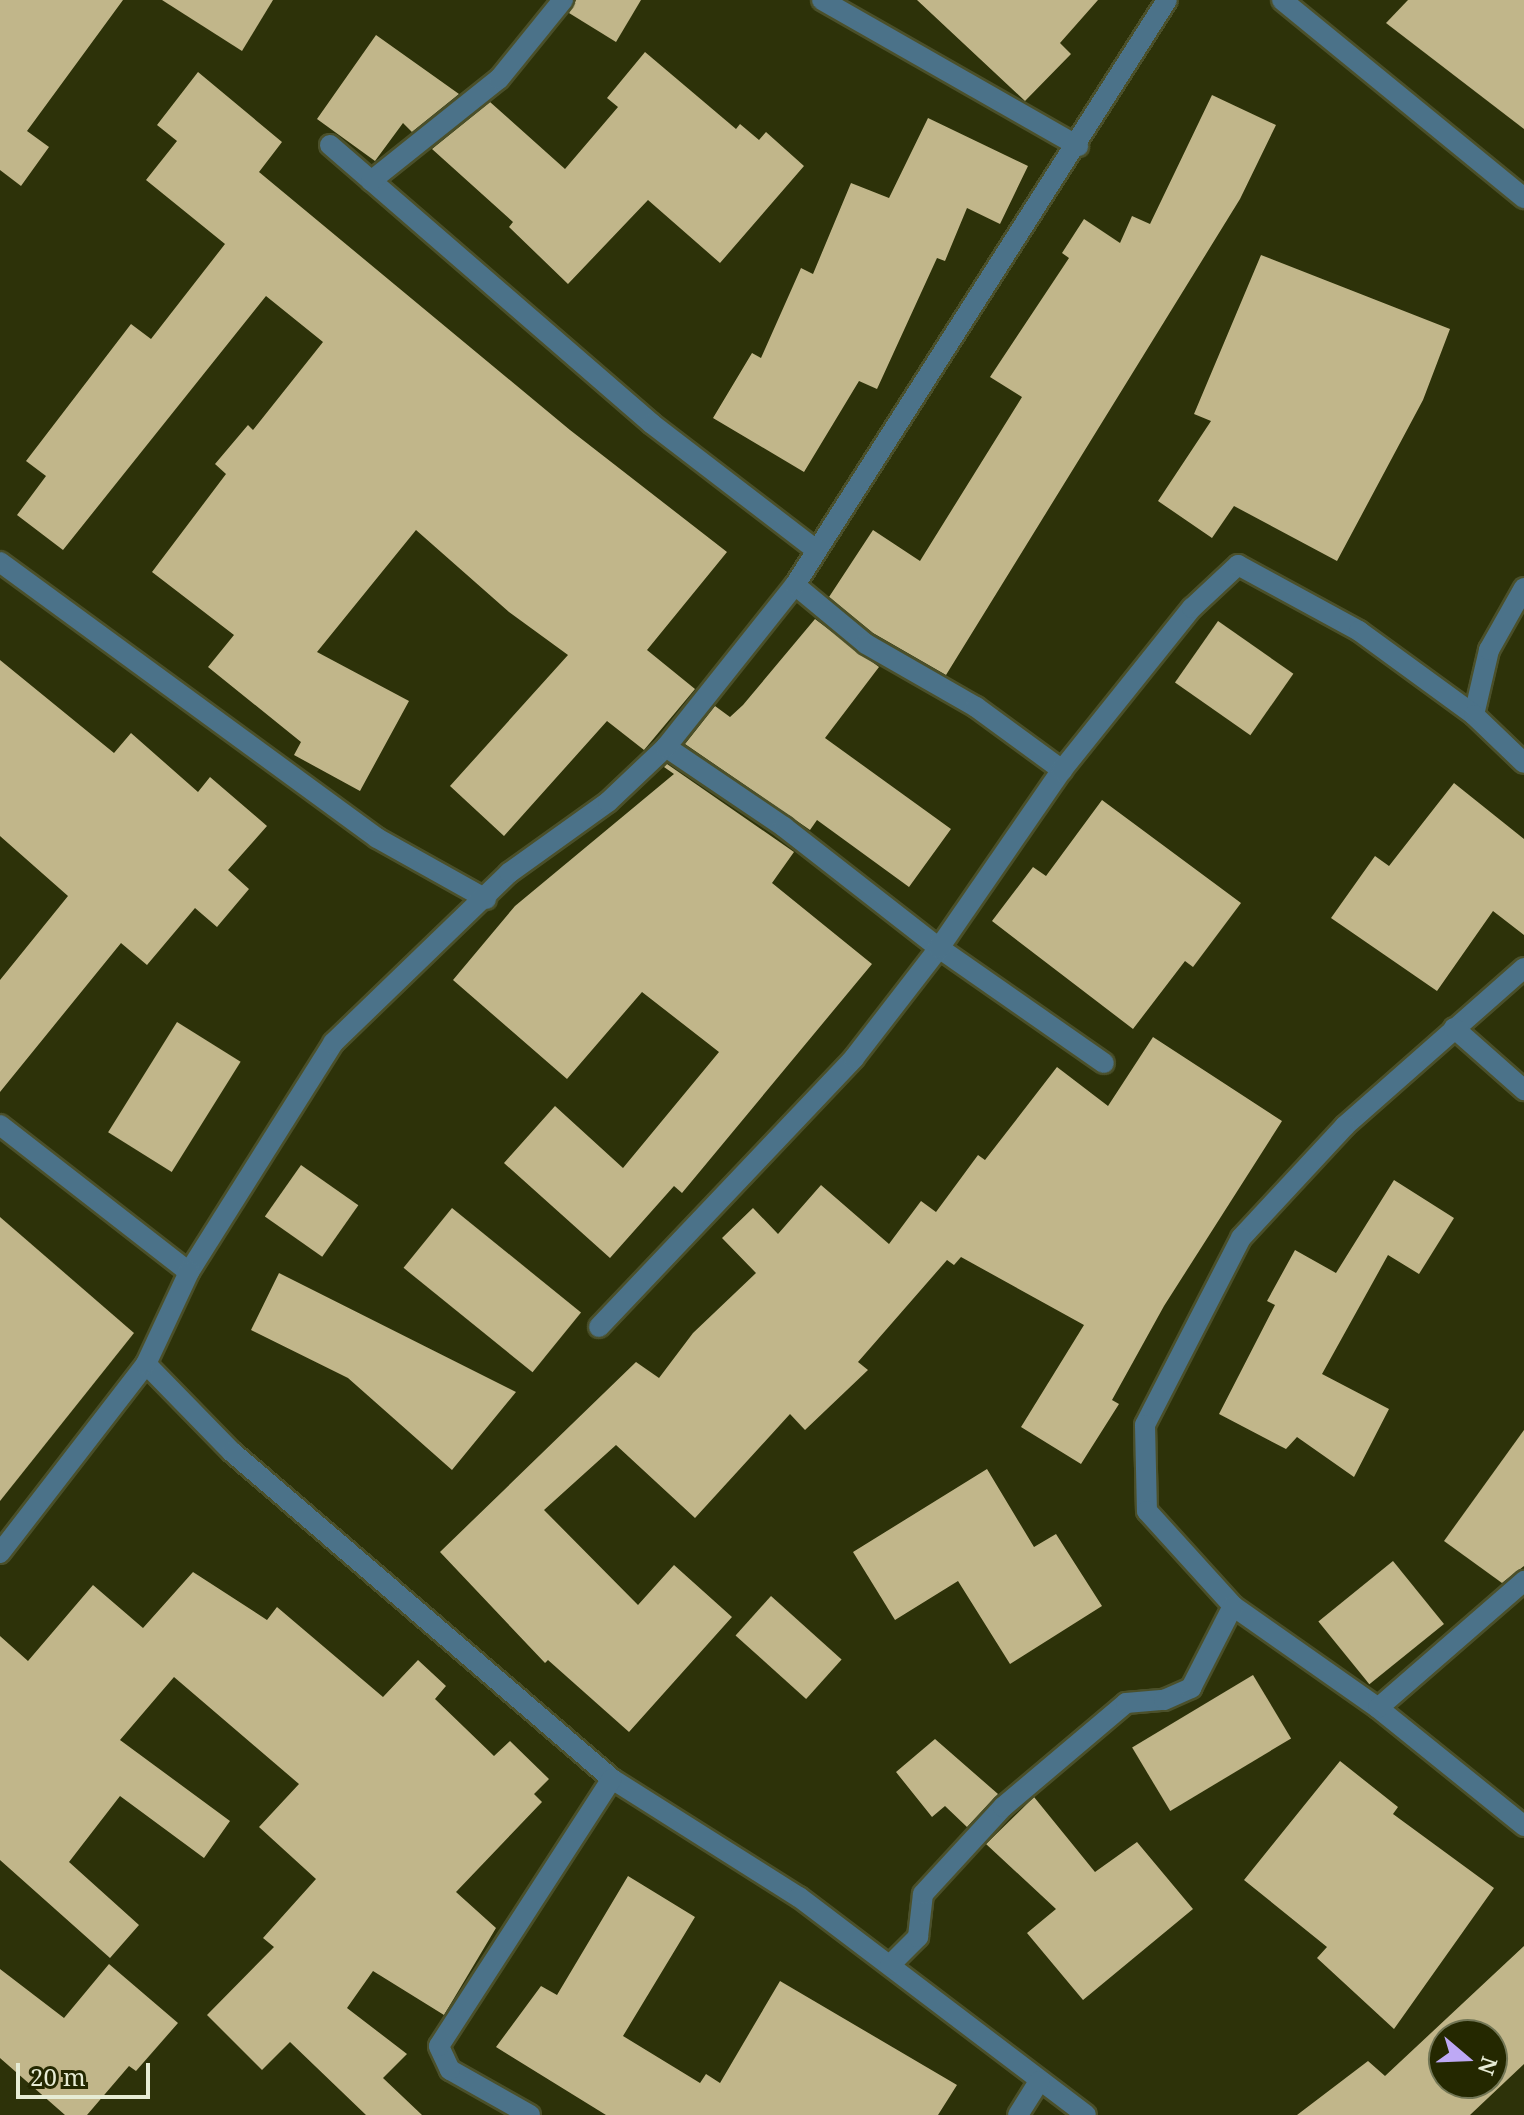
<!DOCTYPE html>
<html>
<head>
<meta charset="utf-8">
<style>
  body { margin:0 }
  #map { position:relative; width:1524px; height:2115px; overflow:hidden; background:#2d3209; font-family:"Noto Serif",serif }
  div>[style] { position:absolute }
  .building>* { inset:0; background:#c1b68a; transform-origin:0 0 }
  .roads { filter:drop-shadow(2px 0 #4b502a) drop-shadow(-2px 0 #4b502a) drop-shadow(0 2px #4b502a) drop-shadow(0 -2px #4b502a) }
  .minor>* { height:20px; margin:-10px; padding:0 10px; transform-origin:10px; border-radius:10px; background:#4b7289 }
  span { translate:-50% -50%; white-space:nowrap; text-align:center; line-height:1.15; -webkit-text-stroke:8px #242800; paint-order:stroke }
  .north { position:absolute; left:1428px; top:2019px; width:80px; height:80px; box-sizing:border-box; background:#242800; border:2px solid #727655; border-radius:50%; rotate:109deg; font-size:22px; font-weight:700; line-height:32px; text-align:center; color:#e7ecd5 }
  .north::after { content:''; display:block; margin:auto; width:28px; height:36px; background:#bea9f5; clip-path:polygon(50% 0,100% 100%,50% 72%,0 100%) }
  .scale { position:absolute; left:16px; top:2063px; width:134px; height:36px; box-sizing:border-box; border:4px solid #e7ecd5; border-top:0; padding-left:10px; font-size:24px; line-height:28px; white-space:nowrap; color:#e7ecd5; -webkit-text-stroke:6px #242800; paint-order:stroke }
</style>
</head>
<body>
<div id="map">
  <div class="building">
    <i style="clip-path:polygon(0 0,123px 0,27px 131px,49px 147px,21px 186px,0 170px)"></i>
    <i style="clip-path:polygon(162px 0,273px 0,242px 51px)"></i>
    <i style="clip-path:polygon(576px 0,641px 0,616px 42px,569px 13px)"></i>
    <i style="clip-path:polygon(917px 0,1098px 0,1060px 43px,1071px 54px,1025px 101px)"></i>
    <i style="clip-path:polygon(1408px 0,1524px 0,1524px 129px,1386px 23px)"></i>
    <i style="clip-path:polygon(376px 35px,459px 94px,412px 132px,403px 123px,375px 161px,317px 119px)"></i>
    <i style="clip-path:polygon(645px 52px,736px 129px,740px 124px,759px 140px,766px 132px,804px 166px,720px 263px,648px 200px,568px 284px,509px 227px,513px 222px,432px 149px,490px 102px,565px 169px,618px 107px,607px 98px)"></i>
    <i style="clip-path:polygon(198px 72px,282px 142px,259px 172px,570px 430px,727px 552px,647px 650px,695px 689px,644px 750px,607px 721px,504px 836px,450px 786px,568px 655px,509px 612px,416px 530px,317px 652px,409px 701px,360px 791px,294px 755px,301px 742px,208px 667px,234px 635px,152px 572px,226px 474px,215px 464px,248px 425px,253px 430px,323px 342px,266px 296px,63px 550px,17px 515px,46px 476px,26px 461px,131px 324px,151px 339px,225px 244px,146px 180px,177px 141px,157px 125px)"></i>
    <i style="clip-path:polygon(1212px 95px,1276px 125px,1240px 199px,946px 675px,873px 633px,829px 597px,873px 530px,920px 561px,1022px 397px,990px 377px,1069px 258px,1062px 253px,1084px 219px,1120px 243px,1132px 216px,1150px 224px)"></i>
    <i style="clip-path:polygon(928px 118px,1028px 166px,1000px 224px,967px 208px,945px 261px,937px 258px,877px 389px,859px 381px,804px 472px,713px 418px,752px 353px,761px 358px,801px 268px,813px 274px,851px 183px,889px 198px)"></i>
    <i style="clip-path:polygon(1261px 255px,1450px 329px,1423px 400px,1337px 561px,1234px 506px,1212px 538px,1158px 501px,1211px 421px,1194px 414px)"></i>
    <i style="clip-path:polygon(815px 619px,879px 667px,825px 738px,951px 829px,909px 887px,817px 820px,810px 830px,685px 744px,715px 706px,730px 717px,743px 705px)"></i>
    <i style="left:1218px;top:621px;width:92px;height:75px;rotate:35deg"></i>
    <i style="clip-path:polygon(0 660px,114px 753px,131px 733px,198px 792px,210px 777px,267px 826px,228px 870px,249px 889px,217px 927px,195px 908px,147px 965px,121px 943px,0 1092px,0 980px,68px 896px,0 836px)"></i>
    <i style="clip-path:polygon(667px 764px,794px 852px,772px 883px,872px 964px,682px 1193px,674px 1186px,610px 1258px,504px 1163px,555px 1106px,623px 1168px,719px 1052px,642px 992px,567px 1079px,453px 980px,515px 906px,674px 774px,664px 767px)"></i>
    <i style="clip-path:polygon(1454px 783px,1524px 839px,1524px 935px,1493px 911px,1437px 991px,1331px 918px,1375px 856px,1389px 866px)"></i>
    <i style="clip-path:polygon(1102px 800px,1241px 903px,1193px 967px,1185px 961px,1133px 1029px,992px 921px,1033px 867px,1046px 876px)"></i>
    <i style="left:177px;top:1022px;width:75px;height:130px;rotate:32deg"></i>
    <i style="clip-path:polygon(1153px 1037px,1282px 1121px,1164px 1306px,1112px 1400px,1119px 1404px,1081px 1464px,1021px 1427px,1084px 1325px,961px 1257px,954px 1265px,947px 1260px,858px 1362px,868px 1370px,805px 1430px,790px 1414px,695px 1518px,616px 1445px,544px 1510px,638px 1605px,674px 1565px,732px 1617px,629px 1732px,548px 1660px,545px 1663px,440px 1552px,636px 1362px,659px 1378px,693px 1333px,756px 1273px,722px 1238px,753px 1208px,778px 1234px,821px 1185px,889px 1244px,921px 1201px,936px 1212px,978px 1155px,985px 1160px,1057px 1067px,1108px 1106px)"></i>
    <i style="left:301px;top:1165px;width:70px;height:63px;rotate:35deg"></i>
    <i style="clip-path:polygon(1394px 1180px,1454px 1218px,1419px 1274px,1388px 1255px,1322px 1374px,1389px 1409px,1354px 1477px,1297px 1437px,1286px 1449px,1219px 1414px,1275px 1305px,1267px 1301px,1295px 1250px,1336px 1273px)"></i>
    <i style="left:452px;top:1208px;width:166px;height:77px;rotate:39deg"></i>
    <i style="clip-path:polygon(0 1217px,134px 1333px,0 1501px)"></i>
    <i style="clip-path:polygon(279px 1273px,516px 1392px,452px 1470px,348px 1378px,251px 1330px)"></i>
    <i style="clip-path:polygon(1524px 1430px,1524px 1566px,1502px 1583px,1444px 1541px)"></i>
    <i style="clip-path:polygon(987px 1469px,1034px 1547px,1056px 1534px,1102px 1606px,1010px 1664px,958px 1581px,895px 1620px,853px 1552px)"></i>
    <i style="left:1393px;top:1561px;width:81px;height:96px;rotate:51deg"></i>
    <i style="clip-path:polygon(193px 1572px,267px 1620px,277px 1607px,383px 1697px,418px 1660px,446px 1686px,435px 1699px,494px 1756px,510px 1741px,549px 1779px,534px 1794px,542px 1802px,456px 1892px,496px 1928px,444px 2015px,373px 1971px,347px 2008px,407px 2054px,383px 2078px,422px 2115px,366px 2115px,290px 2042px,262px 2070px,207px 2015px,274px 1947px,263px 1938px,316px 1879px,259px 1827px,299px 1784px,174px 1677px,120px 1740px,230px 1821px,204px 1858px,120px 1796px,69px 1862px,139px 1925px,110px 1958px,0 1860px,0 1636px,28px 1661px,93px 1585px,143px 1628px)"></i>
    <i style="left:771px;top:1596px;width:95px;height:53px;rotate:42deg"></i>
    <i style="left:1253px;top:1675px;width:74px;height:141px;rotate:59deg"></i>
    <i style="clip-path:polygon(935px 1739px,998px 1794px,967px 1827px,945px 1806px,932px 1817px,896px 1772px)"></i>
    <i style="clip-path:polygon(1340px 1761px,1398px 1807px,1393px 1814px,1494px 1888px,1394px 2029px,1317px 1958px,1327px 1947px,1244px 1880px)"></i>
    <i style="clip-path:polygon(1034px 1797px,1095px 1872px,1137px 1842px,1193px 1909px,1083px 2000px,1027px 1933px,1056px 1909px,986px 1844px)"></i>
    <i style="clip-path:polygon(628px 1876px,695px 1917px,623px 2036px,700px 2083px,706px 2074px,720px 2083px,780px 1981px,957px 2085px,938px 2115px,606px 2115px,496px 2047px,541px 1986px,557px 1995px)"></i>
    <i style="clip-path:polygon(evenodd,1524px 1946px,1524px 2064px,1470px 2115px,1297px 2115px,1368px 2061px,1385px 2076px,1524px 1946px,1444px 2035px,1492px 2035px,1492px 2083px,1444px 2083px,1444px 2035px)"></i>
    <i style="clip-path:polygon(109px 1964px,178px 2023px,136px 2071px,129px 2066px,87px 2115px,65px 2115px,0 2058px,0 1969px,64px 2018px)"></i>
  </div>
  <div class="roads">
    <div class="minor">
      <i style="left:822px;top:0;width:295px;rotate:29.7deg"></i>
      <i style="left:1282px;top:0;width:313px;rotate:39.3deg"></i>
      <i style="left:330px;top:145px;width:426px;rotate:40.9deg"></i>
      <i style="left:652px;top:424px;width:207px;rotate:37.5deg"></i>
      <i style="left:371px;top:181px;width:164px;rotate:-38.6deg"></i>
      <i style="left:499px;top:79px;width:102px;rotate:-51deg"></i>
      <i style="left:0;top:562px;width:467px;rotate:36.2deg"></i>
      <i style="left:377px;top:838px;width:125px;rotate:29.2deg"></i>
      <i style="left:795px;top:585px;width:92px;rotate:39.7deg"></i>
      <i style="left:866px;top:644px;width:127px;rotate:29.8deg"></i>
      <i style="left:976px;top:707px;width:107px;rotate:36.2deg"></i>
      <i style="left:1474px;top:715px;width:67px;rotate:-77deg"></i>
      <i style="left:1489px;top:650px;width:71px;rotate:-60.6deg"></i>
      <i style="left:666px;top:747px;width:143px;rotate:34.1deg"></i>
      <i style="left:784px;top:827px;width:197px;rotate:38deg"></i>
      <i style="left:939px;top:948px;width:201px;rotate:34.9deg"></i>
      <i style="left:1524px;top:968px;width:239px;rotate:138.6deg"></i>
      <i style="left:1345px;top:1126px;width:153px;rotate:132.9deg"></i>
      <i style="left:1241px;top:1238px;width:210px;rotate:117.2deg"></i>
      <i style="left:1145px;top:1425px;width:86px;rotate:88.7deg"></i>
      <i style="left:1147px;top:1511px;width:128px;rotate:47.8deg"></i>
      <i style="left:1233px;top:1606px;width:177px;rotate:35.1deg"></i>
      <i style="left:1378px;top:1708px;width:188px;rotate:38.9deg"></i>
      <i style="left:1454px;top:1028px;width:94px;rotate:41.5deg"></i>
      <i style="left:0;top:1125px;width:239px;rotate:37.9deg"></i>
      <i style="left:189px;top:1272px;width:271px;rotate:-57.8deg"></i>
      <i style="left:333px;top:1043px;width:245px;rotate:-44deg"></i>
      <i style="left:509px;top:873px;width:122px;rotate:-35.6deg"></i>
      <i style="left:608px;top:802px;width:80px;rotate:-43.5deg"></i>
      <i style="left:666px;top:747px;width:207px;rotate:-51.5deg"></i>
      <i style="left:795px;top:585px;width:693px;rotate:-57.55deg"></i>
      <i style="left:599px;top:1327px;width:371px;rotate:-46.5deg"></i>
      <i style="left:854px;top:1058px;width:139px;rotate:-52.3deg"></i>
      <i style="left:939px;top:948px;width:216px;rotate:-55.4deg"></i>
      <i style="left:1062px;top:770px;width:208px;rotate:-51.3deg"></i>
      <i style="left:1192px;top:608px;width:63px;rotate:-43.1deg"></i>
      <i style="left:1238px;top:565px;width:138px;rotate:28.6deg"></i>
      <i style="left:1359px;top:631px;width:142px;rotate:36.1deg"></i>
      <i style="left:1474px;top:715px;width:69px;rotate:43.8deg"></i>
      <i style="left:146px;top:1364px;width:123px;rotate:45.7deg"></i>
      <i style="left:232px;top:1452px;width:501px;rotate:40.71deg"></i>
      <i style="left:612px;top:1779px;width:221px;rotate:32.3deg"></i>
      <i style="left:799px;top:1897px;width:360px;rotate:37.2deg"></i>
      <i style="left:0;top:1553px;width:239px;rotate:-52.3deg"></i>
      <i style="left:146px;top:1364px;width:102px;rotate:-64.9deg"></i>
      <i style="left:1378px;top:1708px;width:194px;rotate:-41deg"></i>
      <i style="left:890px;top:1965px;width:40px;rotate:-45deg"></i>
      <i style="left:918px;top:1937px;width:43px;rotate:-83.4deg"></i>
      <i style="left:923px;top:1894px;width:118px;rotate:-47.4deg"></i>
      <i style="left:1003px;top:1807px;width:161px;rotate:-40.2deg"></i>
      <i style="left:1126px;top:1703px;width:38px;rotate:-5deg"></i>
      <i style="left:1164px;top:1700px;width:30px;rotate:-24deg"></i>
      <i style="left:1191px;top:1688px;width:92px;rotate:-62.9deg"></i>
      <i style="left:530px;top:2115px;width:92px;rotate:-150.6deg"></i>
      <i style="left:450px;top:2070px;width:26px;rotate:-115deg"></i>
      <i style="left:439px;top:2046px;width:318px;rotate:-57.1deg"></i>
      <i style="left:1018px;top:2115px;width:40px;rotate:-58deg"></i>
    </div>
  </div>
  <div class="north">N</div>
  <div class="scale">20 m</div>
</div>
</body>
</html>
